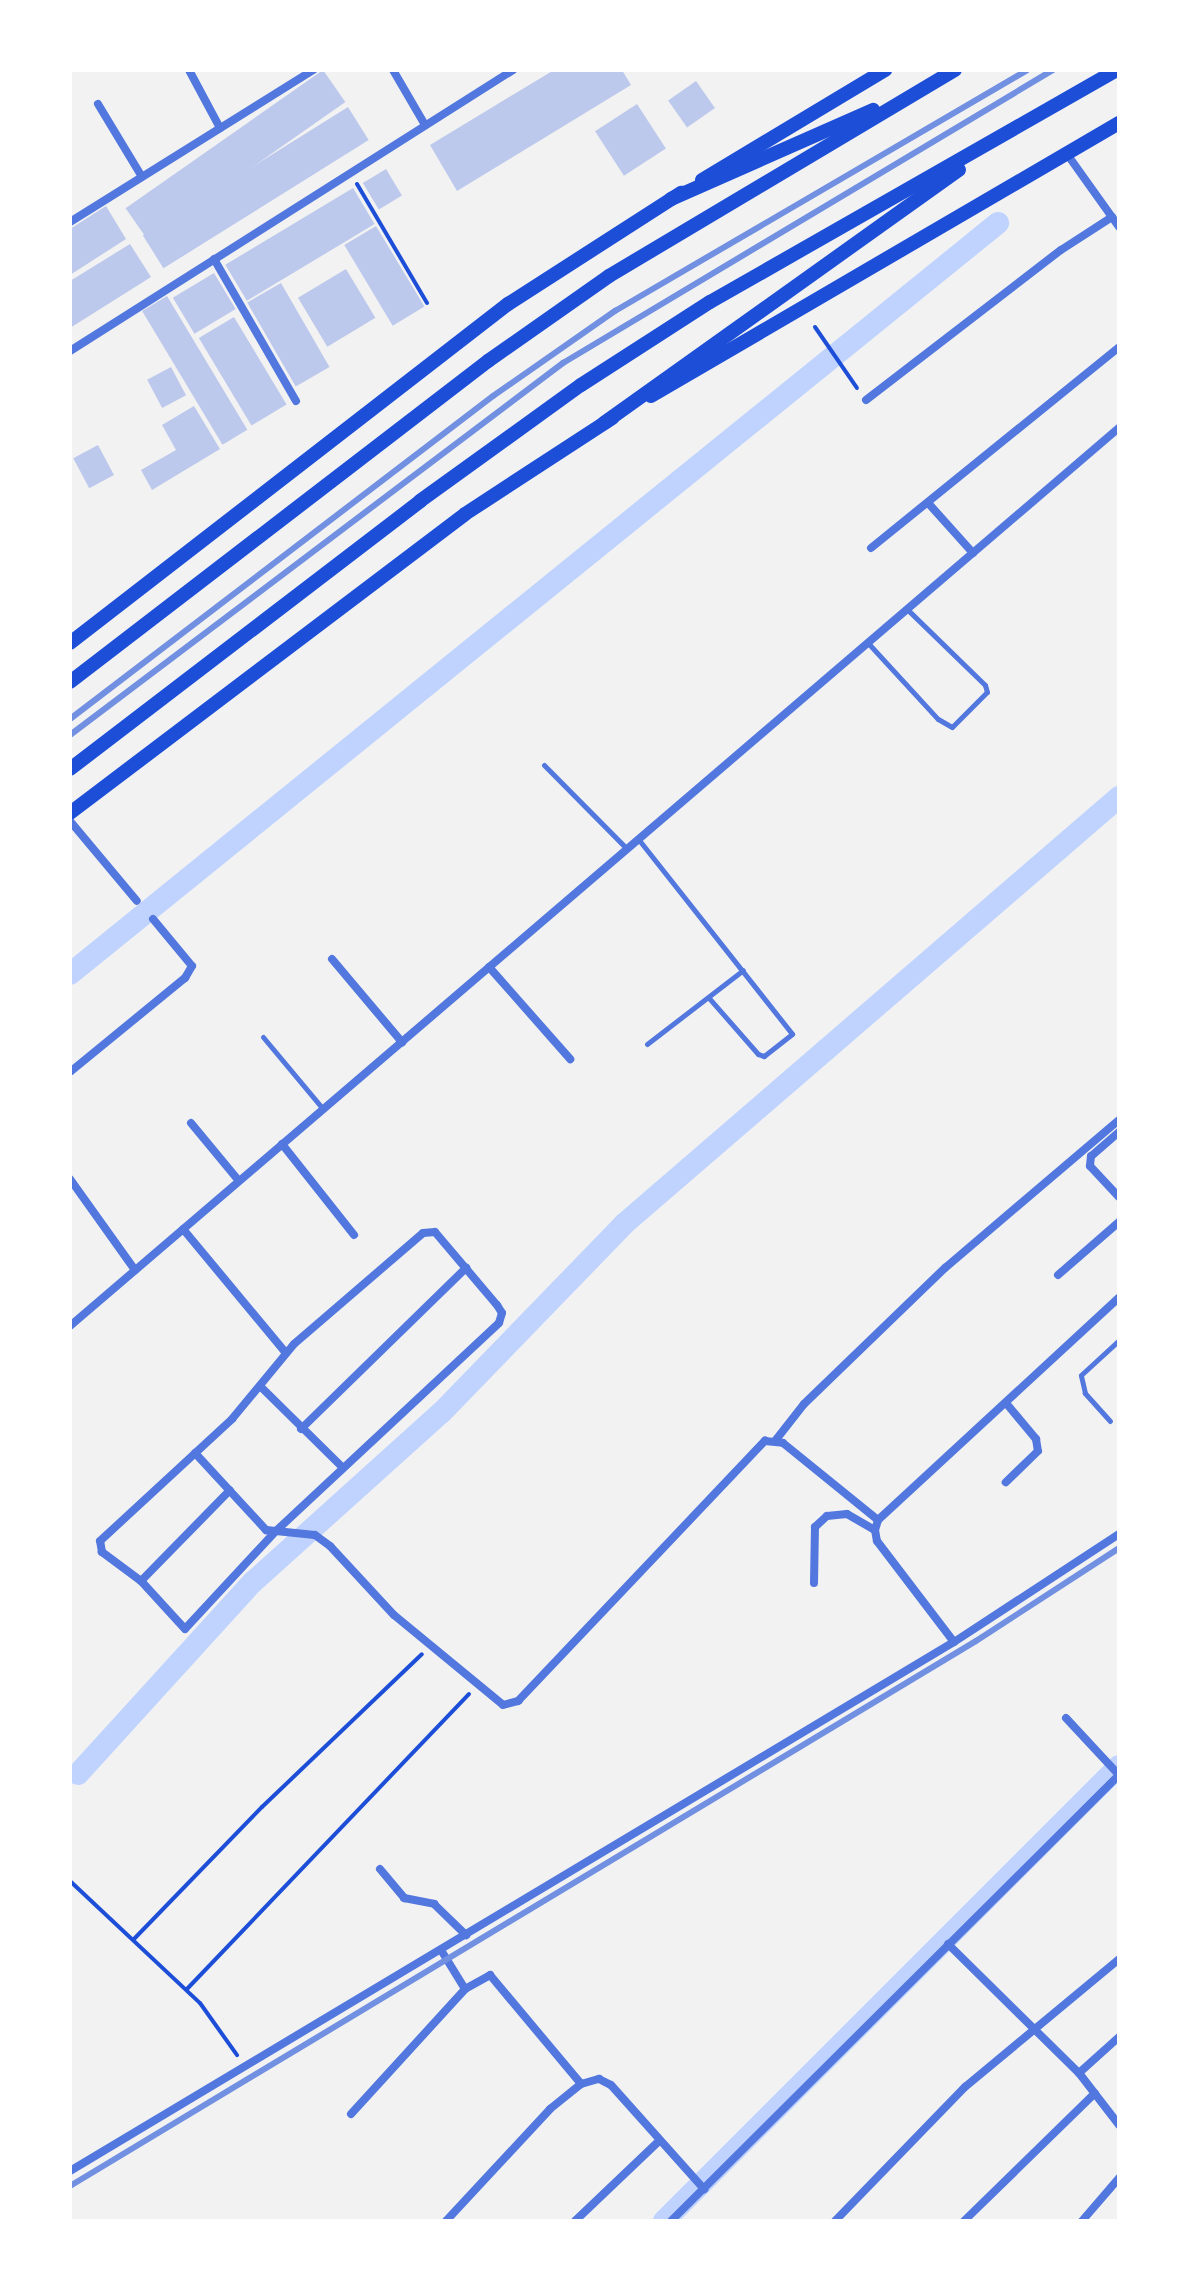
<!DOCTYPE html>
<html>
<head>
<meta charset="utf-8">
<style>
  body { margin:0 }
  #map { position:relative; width:1189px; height:2291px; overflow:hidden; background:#f2f2f2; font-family:Commissioner,sans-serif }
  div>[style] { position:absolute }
  .canal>* { height:22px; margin:-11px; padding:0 11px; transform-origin:11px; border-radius:11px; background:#bfd3fe }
  .building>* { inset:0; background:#bdc9ec; transform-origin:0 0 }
  .path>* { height:4px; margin:-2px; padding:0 2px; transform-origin:2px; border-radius:2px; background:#1d4ed8 }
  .service>* { height:5px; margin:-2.5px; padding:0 2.5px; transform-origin:2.5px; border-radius:2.5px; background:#5277de }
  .minor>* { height:8px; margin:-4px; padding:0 4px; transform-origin:4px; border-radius:4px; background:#5277de }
  .secondary>* { height:14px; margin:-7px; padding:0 7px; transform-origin:7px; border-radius:7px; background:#1d4ed8 }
  .primary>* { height:14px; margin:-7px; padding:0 7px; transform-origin:7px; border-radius:7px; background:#1d4ed8 }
  .rail>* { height:6px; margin:-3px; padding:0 3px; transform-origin:3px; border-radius:3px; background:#7290e2 }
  span { translate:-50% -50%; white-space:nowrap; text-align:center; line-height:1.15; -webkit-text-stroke:8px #fff; paint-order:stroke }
  .frame { position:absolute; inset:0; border:72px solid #fff; pointer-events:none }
</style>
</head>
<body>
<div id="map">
  <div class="canal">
    <i style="left:70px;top:974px;width:1194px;rotate:-38.98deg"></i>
    <i style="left:78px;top:1774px;width:260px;rotate:-47.7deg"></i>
    <i style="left:253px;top:1582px;width:254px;rotate:-42deg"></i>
    <i style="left:442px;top:1412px;width:262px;rotate:-45.9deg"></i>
    <i style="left:624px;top:1224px;width:654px;rotate:-40.78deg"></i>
    <i style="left:664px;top:2221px;width:643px;rotate:-45deg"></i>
  </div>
  <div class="building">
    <i style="left:323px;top:70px;width:39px;height:241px;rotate:55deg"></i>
    <i style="clip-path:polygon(554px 70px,622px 70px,631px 85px,457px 191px,430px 145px)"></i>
    <i style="left:696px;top:81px;width:33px;height:34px;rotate:55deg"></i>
    <i style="left:637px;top:104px;width:53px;height:50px;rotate:57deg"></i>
    <i style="left:348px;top:107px;width:39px;height:242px;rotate:58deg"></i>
    <i style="left:386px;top:169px;width:31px;height:27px;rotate:59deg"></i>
    <i style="left:353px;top:188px;width:42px;height:149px;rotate:59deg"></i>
    <i style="clip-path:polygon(106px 206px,126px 239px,70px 275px,70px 229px)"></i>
    <i style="left:376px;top:226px;width:94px;height:37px;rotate:59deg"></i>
    <i style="clip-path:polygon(130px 244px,151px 277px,70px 328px,70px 281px)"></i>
    <i style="left:346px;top:269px;width:57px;height:56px;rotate:59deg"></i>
    <i style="left:214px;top:273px;width:42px;height:48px;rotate:59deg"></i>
    <i style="left:281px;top:283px;width:97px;height:39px;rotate:60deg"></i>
    <i style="left:167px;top:296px;width:156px;height:29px;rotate:59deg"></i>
    <i style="left:234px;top:317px;width:102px;height:41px;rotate:59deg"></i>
    <i style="left:171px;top:367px;width:32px;height:27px;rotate:62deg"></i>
    <i style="clip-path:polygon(194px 406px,220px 449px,152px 490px,141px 470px,176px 450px,162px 425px)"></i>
    <i style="left:98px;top:445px;width:34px;height:28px;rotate:62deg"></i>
  </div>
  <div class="path">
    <i style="left:357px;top:184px;width:138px;rotate:59.5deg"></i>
    <i style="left:815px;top:327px;width:74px;rotate:55.5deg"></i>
    <i style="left:70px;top:1881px;width:178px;rotate:43.2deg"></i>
    <i style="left:200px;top:2003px;width:64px;rotate:54.6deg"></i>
    <i style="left:134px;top:1939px;width:184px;rotate:-45.9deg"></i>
    <i style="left:262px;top:1807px;width:221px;rotate:-43.7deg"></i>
    <i style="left:187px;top:1989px;width:408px;rotate:-46.3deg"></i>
  </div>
  <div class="service">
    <i style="left:868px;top:643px;width:103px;rotate:47.4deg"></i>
    <i style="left:938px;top:719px;width:16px;rotate:30deg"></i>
    <i style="left:952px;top:727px;width:49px;rotate:-45deg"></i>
    <i style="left:987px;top:692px;width:7px;rotate:-106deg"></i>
    <i style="left:985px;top:685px;width:107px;rotate:-135.8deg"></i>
    <i style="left:544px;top:765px;width:118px;rotate:45.3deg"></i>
    <i style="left:639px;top:840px;width:247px;rotate:51.7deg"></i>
    <i style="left:792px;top:1034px;width:36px;rotate:142deg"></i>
    <i style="left:764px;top:1056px;width:6px;rotate:-162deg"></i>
    <i style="left:758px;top:1054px;width:74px;rotate:-131.2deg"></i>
    <i style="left:263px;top:1037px;width:94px;rotate:50.2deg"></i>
    <i style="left:647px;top:1044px;width:121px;rotate:-37.6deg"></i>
    <i style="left:1110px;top:1421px;width:38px;rotate:-132deg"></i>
    <i style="left:1085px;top:1393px;width:18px;rotate:-103deg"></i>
    <i style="left:1081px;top:1375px;width:52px;rotate:-42.6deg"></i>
  </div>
  <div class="minor">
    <i style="left:189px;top:70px;width:66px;rotate:61.9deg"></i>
    <i style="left:393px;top:70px;width:64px;rotate:59.8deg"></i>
    <i style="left:98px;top:104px;width:85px;rotate:58.9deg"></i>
    <i style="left:1067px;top:154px;width:90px;rotate:54.5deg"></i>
    <i style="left:70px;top:222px;width:287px;rotate:-32deg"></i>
    <i style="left:214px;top:259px;width:164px;rotate:60deg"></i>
    <i style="left:70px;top:351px;width:525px;rotate:-32.39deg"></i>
    <i style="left:866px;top:400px;width:246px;rotate:-37.6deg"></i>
    <i style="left:1061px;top:250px;width:61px;rotate:-32.9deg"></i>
    <i style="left:929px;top:504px;width:66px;rotate:48.1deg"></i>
    <i style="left:871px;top:548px;width:319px;rotate:-39deg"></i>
    <i style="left:70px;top:821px;width:104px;rotate:50.1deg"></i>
    <i style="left:332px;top:959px;width:109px;rotate:49.9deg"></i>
    <i style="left:489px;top:967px;width:123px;rotate:48.6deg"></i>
    <i style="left:70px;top:1072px;width:149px;rotate:-39.3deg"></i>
    <i style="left:185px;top:978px;width:14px;rotate:-60deg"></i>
    <i style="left:192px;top:966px;width:61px;rotate:-129.7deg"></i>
    <i style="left:191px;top:1123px;width:75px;rotate:50.4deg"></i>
    <i style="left:1119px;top:1132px;width:37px;rotate:139deg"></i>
    <i style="left:1091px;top:1156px;width:10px;rotate:96deg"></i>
    <i style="left:1090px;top:1166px;width:42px;rotate:46.9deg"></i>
    <i style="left:282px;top:1144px;width:116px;rotate:51.6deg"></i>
    <i style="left:70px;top:1179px;width:112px;rotate:54.5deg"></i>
    <i style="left:183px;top:1229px;width:161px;rotate:50.3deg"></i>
    <i style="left:435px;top:1232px;width:96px;rotate:49.7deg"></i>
    <i style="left:497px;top:1305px;width:9px;rotate:58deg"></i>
    <i style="left:502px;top:1313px;width:10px;rotate:107deg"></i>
    <i style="left:499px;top:1323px;width:306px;rotate:137deg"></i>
    <i style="left:275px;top:1532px;width:132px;rotate:132.9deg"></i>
    <i style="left:185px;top:1629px;width:65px;rotate:-132.5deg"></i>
    <i style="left:141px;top:1581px;width:49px;rotate:-143.4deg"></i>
    <i style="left:102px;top:1552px;width:11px;rotate:-100deg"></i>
    <i style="left:100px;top:1541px;width:180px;rotate:-42.7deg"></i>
    <i style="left:232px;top:1419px;width:97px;rotate:-50.4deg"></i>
    <i style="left:294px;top:1344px;width:170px;rotate:-40.7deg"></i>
    <i style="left:423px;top:1233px;width:12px;rotate:-5deg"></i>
    <i style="left:1058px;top:1275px;width:81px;rotate:-41deg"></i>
    <i style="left:70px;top:1326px;width:1381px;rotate:-40.57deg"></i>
    <i style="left:260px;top:1386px;width:115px;rotate:44.6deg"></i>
    <i style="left:1006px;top:1403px;width:47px;rotate:50.2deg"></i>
    <i style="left:1036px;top:1439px;width:12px;rotate:81deg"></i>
    <i style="left:1038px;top:1451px;width:45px;rotate:135.9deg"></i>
    <i style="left:301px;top:1429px;width:231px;rotate:-44.3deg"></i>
    <i style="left:775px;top:1441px;width:47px;rotate:-51.9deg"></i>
    <i style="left:804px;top:1404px;width:196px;rotate:-44deg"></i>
    <i style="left:945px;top:1268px;width:228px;rotate:-40.4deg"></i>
    <i style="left:195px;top:1453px;width:105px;rotate:47.3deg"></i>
    <i style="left:266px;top:1530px;width:49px;rotate:5.8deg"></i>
    <i style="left:315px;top:1535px;width:19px;rotate:36deg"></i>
    <i style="left:330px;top:1546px;width:94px;rotate:47.2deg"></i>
    <i style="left:394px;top:1615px;width:141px;rotate:39.5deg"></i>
    <i style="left:503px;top:1705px;width:16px;rotate:-15deg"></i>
    <i style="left:518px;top:1701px;width:359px;rotate:-46.5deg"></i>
    <i style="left:765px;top:1441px;width:18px;rotate:6deg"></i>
    <i style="left:783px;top:1443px;width:122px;rotate:39deg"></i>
    <i style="left:875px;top:1530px;width:10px;rotate:-73deg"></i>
    <i style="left:878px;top:1520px;width:328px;rotate:-42.7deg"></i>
    <i style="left:875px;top:1530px;width:11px;rotate:80deg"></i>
    <i style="left:877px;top:1541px;width:127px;rotate:52.7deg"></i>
    <i style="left:141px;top:1581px;width:127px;rotate:-45.6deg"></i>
    <i style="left:814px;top:1583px;width:56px;rotate:-89deg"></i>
    <i style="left:815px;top:1527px;width:16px;rotate:-43deg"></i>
    <i style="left:827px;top:1516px;width:20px;rotate:-6deg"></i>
    <i style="left:847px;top:1514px;width:32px;rotate:30deg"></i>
    <i style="left:1066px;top:1718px;width:78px;rotate:47.1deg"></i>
    <i style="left:380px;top:1869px;width:38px;rotate:50deg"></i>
    <i style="left:404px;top:1898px;width:31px;rotate:11deg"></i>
    <i style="left:434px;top:1904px;width:45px;rotate:44.1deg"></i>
    <i style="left:948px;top:1944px;width:184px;rotate:44.6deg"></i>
    <i style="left:1079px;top:2073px;width:66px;rotate:52.4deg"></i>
    <i style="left:441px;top:1950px;width:46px;rotate:58.4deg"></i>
    <i style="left:465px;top:1989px;width:29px;rotate:-29deg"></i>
    <i style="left:490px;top:1975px;width:142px;rotate:50.1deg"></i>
    <i style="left:1079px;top:2073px;width:54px;rotate:-42deg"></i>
    <i style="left:351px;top:2114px;width:169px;rotate:-47.6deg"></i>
    <i style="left:70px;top:2171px;width:1030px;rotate:-30.9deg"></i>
    <i style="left:954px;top:1642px;width:197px;rotate:-33.2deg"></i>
    <i style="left:446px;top:2221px;width:153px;rotate:-47.1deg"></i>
    <i style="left:550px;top:2109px;width:40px;rotate:-39deg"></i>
    <i style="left:581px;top:2084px;width:19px;rotate:-16deg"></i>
    <i style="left:599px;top:2079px;width:13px;rotate:27deg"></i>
    <i style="left:611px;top:2085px;width:140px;rotate:48.2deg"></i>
    <i style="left:575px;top:2221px;width:116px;rotate:-43.6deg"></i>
    <i style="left:671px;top:2221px;width:632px;rotate:-44.87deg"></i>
    <i style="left:835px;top:2221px;width:187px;rotate:-45.9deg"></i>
    <i style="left:965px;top:2087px;width:200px;rotate:-39.7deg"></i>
    <i style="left:964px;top:2221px;width:183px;rotate:-44.3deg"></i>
    <i style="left:1082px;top:2221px;width:57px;rotate:-49.3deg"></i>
  </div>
  <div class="secondary">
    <i style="left:702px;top:180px;width:214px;rotate:-31deg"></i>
    <i style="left:651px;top:396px;width:542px;rotate:-30.26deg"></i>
    <i style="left:70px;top:643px;width:554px;rotate:-37.74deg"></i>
    <i style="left:508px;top:304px;width:206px;rotate:-32.7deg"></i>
    <i style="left:70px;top:813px;width:495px;rotate:-37.1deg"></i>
    <i style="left:465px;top:514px;width:176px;rotate:-33.1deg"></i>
  </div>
  <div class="primary">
    <i style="left:671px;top:199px;width:221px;rotate:-23.8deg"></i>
    <i style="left:604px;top:423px;width:436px;rotate:-35.5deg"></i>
    <i style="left:70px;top:682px;width:527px;rotate:-37.52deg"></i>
    <i style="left:488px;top:361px;width:148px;rotate:-35.1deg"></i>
    <i style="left:609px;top:276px;width:403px;rotate:-30.8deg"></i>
    <i style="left:70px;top:769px;width:441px;rotate:-37.4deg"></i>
    <i style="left:420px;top:501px;width:198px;rotate:-35.8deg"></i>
    <i style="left:581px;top:385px;width:153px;rotate:-32.8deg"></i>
    <i style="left:710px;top:302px;width:468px;rotate:-29.7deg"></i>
  </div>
  <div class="rail">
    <i style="left:70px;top:719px;width:532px;rotate:-37.37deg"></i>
    <i style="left:493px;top:396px;width:149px;rotate:-34.9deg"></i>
    <i style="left:615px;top:311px;width:477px;rotate:-30.3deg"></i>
    <i style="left:70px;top:735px;width:618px;rotate:-37.04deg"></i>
    <i style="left:563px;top:363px;width:571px;rotate:-30.88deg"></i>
    <i style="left:70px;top:2186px;width:1057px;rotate:-31.03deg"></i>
    <i style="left:976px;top:1641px;width:171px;rotate:-33deg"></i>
  </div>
  <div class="frame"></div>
</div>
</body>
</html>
